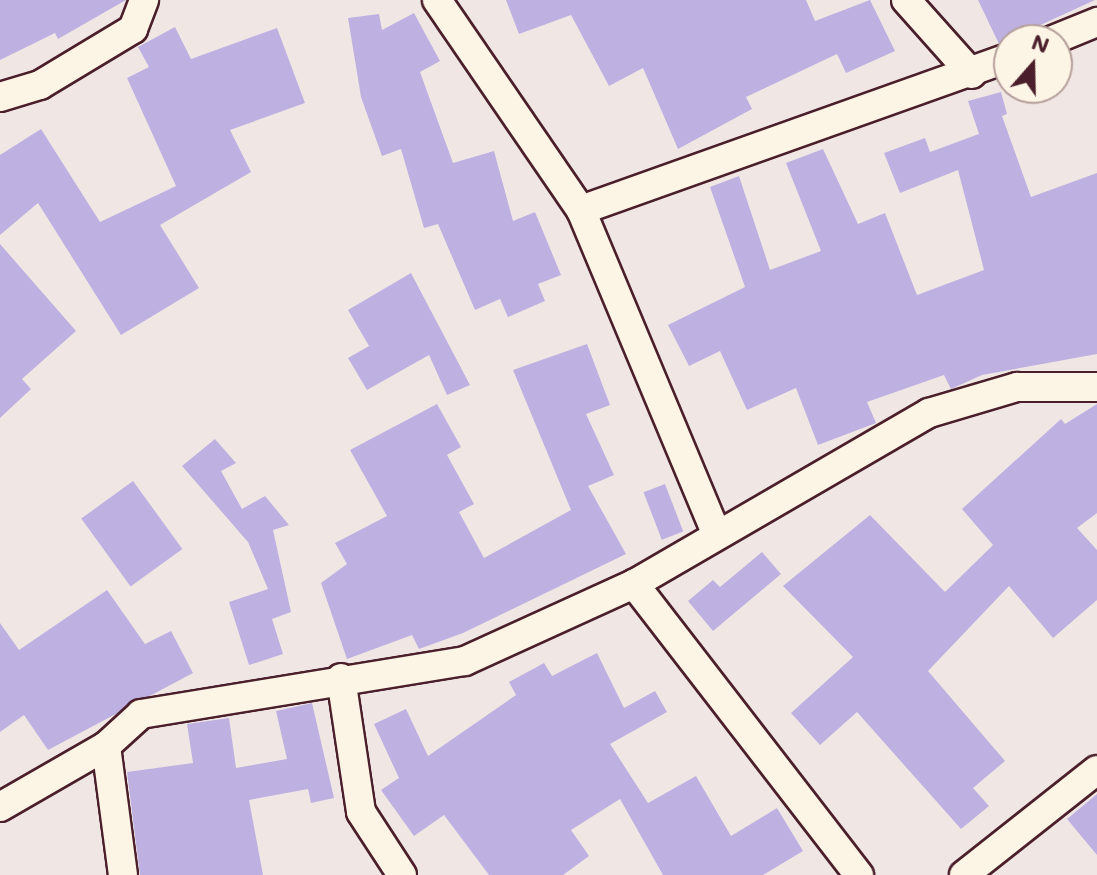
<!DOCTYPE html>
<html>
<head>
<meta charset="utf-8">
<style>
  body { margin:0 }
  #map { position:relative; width:1097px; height:875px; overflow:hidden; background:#f0e7e4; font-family:Mali,sans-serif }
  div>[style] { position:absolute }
  .building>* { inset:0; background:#beb1e2; transform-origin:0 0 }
  .roads { filter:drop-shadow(2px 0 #4a1f2b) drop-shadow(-2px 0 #4a1f2b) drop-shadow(0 2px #4a1f2b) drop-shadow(0 -2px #4a1f2b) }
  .street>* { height:28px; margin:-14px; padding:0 14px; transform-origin:14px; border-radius:14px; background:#fcf5e5 }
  span { translate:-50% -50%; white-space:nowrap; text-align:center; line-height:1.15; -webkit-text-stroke:6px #fcf5e5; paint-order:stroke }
  .north { position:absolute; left:993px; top:24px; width:80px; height:80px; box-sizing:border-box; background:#fcf5e5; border:2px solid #b59f9b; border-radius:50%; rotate:20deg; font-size:22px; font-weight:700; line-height:32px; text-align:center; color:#4a1f2b }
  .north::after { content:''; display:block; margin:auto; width:28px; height:36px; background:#4a1f2b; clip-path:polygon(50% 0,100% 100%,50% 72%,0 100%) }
</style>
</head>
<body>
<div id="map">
  <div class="building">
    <i style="clip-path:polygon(0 0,126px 0,58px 39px,55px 33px,0 60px)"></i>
    <i style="clip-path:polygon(506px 0,806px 0,815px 21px,870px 0,895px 51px,846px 73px,837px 54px,746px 97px,752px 109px,678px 149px,643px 68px,609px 86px,571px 15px,519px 34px)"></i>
    <i style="clip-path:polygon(978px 0,1095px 0,999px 44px)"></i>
    <i style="clip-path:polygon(414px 13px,440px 61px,420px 72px,453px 163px,494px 151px,513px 221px,535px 212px,561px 275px,538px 284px,545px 301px,508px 317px,500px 299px,475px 310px,438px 224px,424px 228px,401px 149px,382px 156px,361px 97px,348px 18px,379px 14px,382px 30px)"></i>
    <i style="clip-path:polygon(175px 27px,191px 59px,277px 28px,305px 103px,230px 130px,251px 172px,160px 225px,199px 288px,121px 335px,38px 203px,0 235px,0 155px,41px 129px,100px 222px,176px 186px,127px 78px,149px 67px,138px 47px)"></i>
    <i style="clip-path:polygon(1001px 92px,1007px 114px,1002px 116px,1031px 197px,1097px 173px,1097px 354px,982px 375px,951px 389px,944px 375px,867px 402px,876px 423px,818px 445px,796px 388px,747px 410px,720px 351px,689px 366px,668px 325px,745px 287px,710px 187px,739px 176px,770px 270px,821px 251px,786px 163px,823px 149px,858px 224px,885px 213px,917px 295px,984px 270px,958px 170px,900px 193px,884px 153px,925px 138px,930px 152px,979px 134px,968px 101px)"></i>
    <i style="clip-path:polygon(0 244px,76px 331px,22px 379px,31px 389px,0 418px)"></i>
    <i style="clip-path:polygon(411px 273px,470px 385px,447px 395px,429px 355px,367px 390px,348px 358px,369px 346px,348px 310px)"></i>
    <i style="clip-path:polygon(587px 344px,610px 405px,586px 414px,614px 475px,588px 486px,626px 554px,463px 633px,419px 649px,412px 635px,347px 659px,321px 583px,347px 564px,335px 543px,387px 516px,350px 450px,437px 404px,461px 447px,447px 455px,474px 504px,459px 512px,484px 558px,571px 510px,513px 370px)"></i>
    <i style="clip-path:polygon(1097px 404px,1097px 513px,1077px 528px,1097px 550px,1097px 600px,1053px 638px,1009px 586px,928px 671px,1005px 761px,973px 788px,989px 806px,961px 829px,857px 712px,820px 745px,791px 713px,853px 657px,783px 586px,870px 515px,945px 592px,993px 545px,962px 509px,1061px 419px,1065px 424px)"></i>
    <i style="clip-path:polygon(215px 439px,236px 463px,221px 471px,242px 509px,265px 496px,289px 525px,273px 530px,291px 612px,272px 619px,283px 654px,249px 665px,229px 602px,268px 589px,248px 542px,182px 466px)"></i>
    <i style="left:133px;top:481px;width:84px;height:64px;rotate:54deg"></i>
    <i style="left:665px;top:484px;width:51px;height:23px;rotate:69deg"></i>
    <i style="clip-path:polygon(762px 552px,781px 574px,713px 631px,688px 601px,713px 580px,720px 587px)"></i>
    <i style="clip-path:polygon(107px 590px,145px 644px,171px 631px,193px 673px,48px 750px,24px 715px,0 732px,0 623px,19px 650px)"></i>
    <i style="clip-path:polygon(597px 653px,624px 708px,655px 691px,667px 712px,610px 744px,648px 803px,696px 776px,731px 836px,777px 808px,803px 851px,763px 875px,663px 875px,620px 799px,571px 830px,589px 856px,563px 875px,489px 875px,444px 815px,414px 836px,381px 790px,399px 778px,374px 724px,406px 709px,428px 756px,516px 695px,509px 682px,544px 663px,552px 676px)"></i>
    <i style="clip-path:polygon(312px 703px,334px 798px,311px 803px,308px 789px,249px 800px,263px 875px,140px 875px,127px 772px,193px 763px,187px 724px,229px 718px,236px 768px,287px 759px,276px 711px)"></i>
    <i style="clip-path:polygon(1097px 794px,1097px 855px,1067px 819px)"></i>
  </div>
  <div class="roads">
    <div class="street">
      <i style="left:437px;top:0;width:255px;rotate:55.6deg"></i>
      <i style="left:581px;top:210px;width:350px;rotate:67.3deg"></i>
      <i style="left:906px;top:0;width:99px;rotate:48.3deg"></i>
      <i style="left:1053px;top:40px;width:48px;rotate:-22.2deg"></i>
      <i style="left:0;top:97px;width:42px;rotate:-16.7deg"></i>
      <i style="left:40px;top:85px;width:109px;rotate:-31.1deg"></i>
      <i style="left:133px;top:29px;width:31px;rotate:-69deg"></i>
      <i style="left:581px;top:210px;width:454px;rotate:-19.6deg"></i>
      <i style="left:634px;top:584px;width:368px;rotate:52.3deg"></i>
      <i style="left:341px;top:678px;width:135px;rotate:81.5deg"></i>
      <i style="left:361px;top:812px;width:75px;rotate:56.9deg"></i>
      <i style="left:106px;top:746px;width:130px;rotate:82.5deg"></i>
      <i style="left:0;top:807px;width:122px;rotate:-29.9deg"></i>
      <i style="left:106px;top:746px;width:47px;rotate:-42.4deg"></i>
      <i style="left:141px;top:714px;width:328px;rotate:-9.3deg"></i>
      <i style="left:465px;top:661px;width:186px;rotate:-24.5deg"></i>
      <i style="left:634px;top:584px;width:341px;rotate:-30.1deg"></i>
      <i style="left:929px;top:413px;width:92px;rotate:-16.5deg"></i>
      <i style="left:1017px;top:387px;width:80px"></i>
      <i style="left:964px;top:875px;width:169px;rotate:-38.3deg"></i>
    </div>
  </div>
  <div class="north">N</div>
</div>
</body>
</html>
